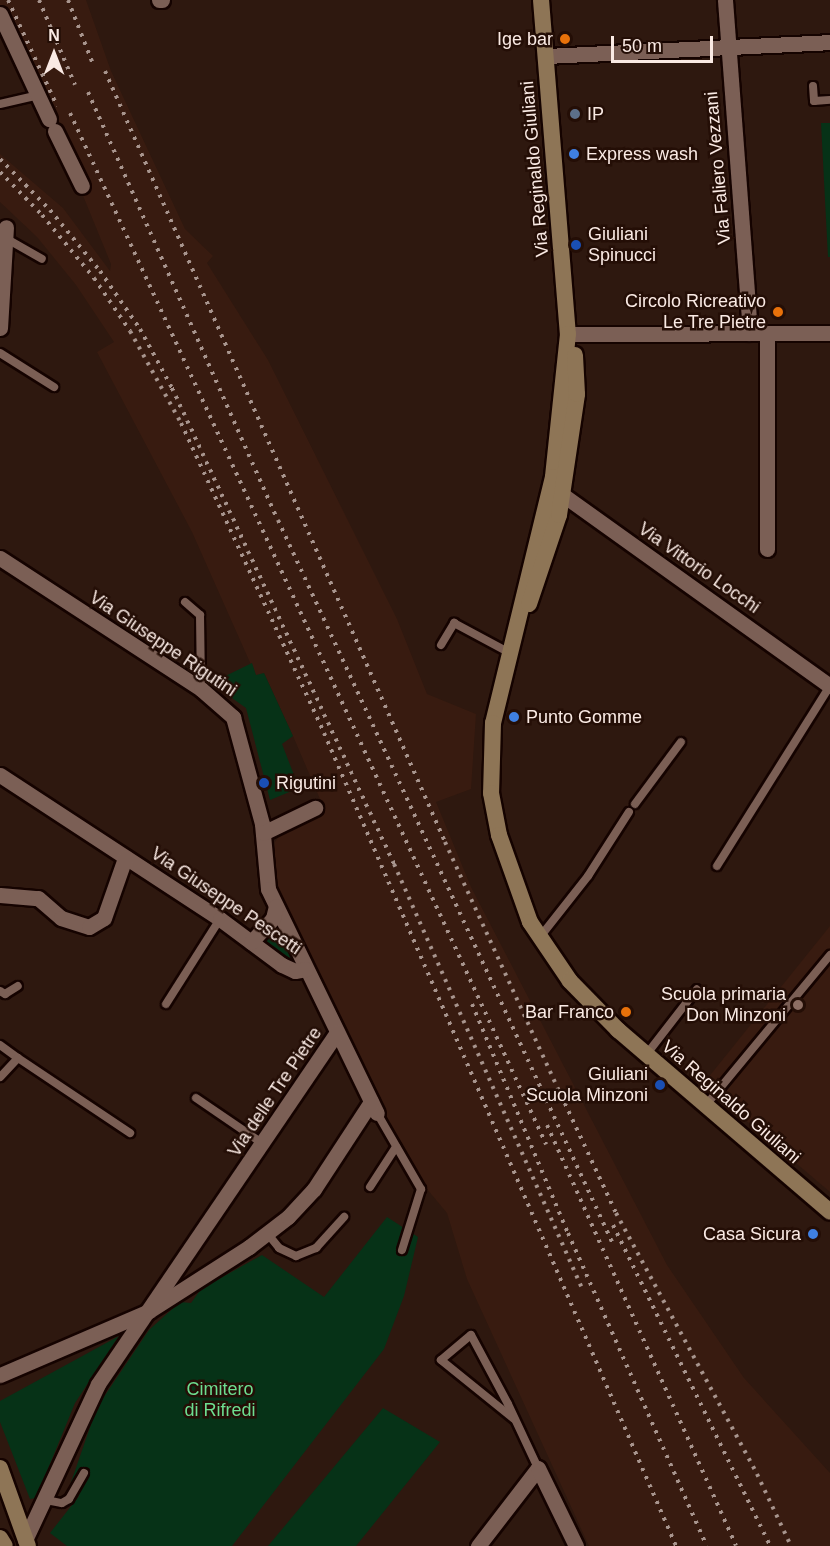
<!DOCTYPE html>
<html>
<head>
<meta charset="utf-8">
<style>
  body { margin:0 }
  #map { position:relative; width:830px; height:1546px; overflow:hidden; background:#2e180f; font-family:Arial,sans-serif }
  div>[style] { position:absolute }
  .built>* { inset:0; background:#381b10 }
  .green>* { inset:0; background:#063217 }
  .roads { filter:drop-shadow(2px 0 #150300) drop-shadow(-2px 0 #150300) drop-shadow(0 2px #150300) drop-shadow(0 -2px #150300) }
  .service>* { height:8px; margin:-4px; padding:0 4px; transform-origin:4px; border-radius:4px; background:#7b5f55 }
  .minor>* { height:15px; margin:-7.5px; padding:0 7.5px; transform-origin:7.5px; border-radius:7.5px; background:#7b5f55 }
  .secondary>* { height:16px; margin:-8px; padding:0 8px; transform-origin:8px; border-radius:8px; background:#8e7556 }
  .rail>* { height:4px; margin-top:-2px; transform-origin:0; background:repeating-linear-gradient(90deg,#a8958e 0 3px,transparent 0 9px) }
  .dots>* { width:16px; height:16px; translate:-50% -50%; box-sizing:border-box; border:3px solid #240e06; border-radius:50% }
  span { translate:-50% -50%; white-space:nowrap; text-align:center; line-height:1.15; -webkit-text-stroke:5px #240e06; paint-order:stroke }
  .poi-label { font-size:18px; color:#faeae4 }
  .right { translate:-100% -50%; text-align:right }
  .left { translate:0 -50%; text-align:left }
  .street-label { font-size:18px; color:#faeae4 }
  .park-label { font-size:18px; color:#6dde90 }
  .north { position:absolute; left:24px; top:24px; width:60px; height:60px; -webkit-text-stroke:4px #240e06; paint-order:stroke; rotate:0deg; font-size:16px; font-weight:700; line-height:24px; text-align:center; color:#faeae4 }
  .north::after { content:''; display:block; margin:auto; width:21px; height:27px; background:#faeae4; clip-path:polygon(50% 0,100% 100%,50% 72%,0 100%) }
  .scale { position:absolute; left:611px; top:36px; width:102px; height:27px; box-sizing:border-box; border:3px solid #faeae4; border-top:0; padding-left:8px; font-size:18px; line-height:21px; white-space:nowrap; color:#faeae4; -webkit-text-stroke:4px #240e06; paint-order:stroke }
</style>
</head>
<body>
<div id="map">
  <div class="built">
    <i style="clip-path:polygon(0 0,86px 0,111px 71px,185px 229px,213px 256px,207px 263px,268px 360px,397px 619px,427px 694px,476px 714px,471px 789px,436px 802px,471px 887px,667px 1265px,744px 1378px,830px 1473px,830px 1546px,589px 1546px,467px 1279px,447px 1213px,422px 1183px,378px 1107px,273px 882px,275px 842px,290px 820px,323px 806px,293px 736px,264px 673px,256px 676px,192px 532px,97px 352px,114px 342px,76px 285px,37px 237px,0 202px,0 154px,63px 208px,110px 271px,111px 264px,61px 142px,0 19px)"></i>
    <i style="clip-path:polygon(830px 926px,830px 1192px,703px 1084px)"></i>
  </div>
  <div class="green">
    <i style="clip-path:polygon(821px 123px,830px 123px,830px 257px,828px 257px)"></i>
    <i style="clip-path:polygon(252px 663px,256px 675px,264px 673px,293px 736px,282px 744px,299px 788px,270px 800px,246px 708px,211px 683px)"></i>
    <i style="clip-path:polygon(277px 921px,294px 957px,292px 961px,260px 939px)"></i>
    <i style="clip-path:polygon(387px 1217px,418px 1237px,404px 1296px,384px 1349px,232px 1546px,67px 1546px,50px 1533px,79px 1496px,69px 1488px,97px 1407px,149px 1330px,180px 1302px,191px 1303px,201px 1289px,262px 1255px,324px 1297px)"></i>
    <i style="clip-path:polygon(119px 1336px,75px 1403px,36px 1498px,30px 1499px,0 1422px,0 1401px)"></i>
    <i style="clip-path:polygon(383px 1408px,440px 1442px,356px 1546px,268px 1546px)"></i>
  </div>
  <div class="roads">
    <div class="service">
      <i style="left:813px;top:86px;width:15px;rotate:86deg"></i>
      <i style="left:814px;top:101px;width:16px;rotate:-4deg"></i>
      <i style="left:0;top:104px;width:40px;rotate:-13deg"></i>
      <i style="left:7px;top:239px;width:40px;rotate:29.7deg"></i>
      <i style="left:0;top:353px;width:64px;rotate:32.2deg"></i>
      <i style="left:185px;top:602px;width:20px;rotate:41deg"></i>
      <i style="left:200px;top:615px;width:74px;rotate:89.2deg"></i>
      <i style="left:441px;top:645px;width:26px;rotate:-59deg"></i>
      <i style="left:454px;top:623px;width:64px;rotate:28.2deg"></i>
      <i style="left:635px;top:804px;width:77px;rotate:-53.4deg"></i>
      <i style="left:717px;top:866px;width:213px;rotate:-57.9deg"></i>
      <i style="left:540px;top:937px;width:78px;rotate:-51.8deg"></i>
      <i style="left:588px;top:876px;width:76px;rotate:-57.4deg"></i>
      <i style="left:0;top:991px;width:6px;rotate:31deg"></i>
      <i style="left:5px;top:994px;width:15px;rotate:-32deg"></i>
      <i style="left:166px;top:1004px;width:101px;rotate:-57.6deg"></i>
      <i style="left:0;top:1045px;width:22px;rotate:36deg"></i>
      <i style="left:18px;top:1058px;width:26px;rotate:133deg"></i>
      <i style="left:646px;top:1055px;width:83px;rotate:-52.3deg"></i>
      <i style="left:18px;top:1058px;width:135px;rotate:33.8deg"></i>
      <i style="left:196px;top:1098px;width:80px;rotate:34.3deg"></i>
      <i style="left:706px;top:1105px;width:195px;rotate:-50.4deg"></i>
      <i style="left:377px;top:1113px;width:88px;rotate:59.9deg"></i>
      <i style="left:421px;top:1189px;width:64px;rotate:107.3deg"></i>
      <i style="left:370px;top:1187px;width:48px;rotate:-57deg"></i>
      <i style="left:267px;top:1233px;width:19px;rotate:51deg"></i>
      <i style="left:279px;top:1248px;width:19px;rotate:25deg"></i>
      <i style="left:296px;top:1256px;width:22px;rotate:-22deg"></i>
      <i style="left:316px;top:1248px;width:42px;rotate:-47.9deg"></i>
      <i style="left:514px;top:1419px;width:94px;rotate:-141.1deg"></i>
      <i style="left:441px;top:1360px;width:39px;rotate:-40deg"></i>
      <i style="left:471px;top:1335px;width:78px;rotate:61.8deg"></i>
      <i style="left:508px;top:1404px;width:71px;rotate:64.9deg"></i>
      <i style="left:46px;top:1500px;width:16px;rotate:11deg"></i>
      <i style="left:62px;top:1503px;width:8px;rotate:-30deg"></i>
      <i style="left:69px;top:1499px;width:30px;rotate:-60deg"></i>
    </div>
    <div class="minor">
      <i style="left:159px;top:0;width:3px"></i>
      <i style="left:725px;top:0;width:334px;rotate:85.7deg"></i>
      <i style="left:0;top:14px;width:116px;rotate:65deg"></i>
      <i style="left:546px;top:56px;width:284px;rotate:-2.8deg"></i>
      <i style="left:55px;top:131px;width:61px;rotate:63.9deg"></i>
      <i style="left:0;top:328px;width:101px;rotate:-86.6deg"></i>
      <i style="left:767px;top:333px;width:216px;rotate:90deg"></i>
      <i style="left:568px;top:334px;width:262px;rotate:-0.2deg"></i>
      <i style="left:558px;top:485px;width:11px;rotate:63deg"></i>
      <i style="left:563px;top:495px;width:328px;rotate:35.6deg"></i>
      <i style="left:0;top:558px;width:240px;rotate:33.1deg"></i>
      <i style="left:201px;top:689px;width:43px;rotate:41.2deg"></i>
      <i style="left:233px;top:717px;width:111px;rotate:74.8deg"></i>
      <i style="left:262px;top:824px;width:65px;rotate:84.7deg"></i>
      <i style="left:268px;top:889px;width:249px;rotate:64.1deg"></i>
      <i style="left:0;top:775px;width:263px;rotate:33.2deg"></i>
      <i style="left:220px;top:919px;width:77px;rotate:36.6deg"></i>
      <i style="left:282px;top:965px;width:14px;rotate:25deg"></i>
      <i style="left:295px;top:971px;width:11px;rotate:-10deg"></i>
      <i style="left:263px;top:833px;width:58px;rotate:-25.7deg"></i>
      <i style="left:0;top:895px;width:38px;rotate:5deg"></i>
      <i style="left:38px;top:898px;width:30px;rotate:41deg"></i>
      <i style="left:61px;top:918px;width:29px;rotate:18deg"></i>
      <i style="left:89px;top:927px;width:17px;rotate:-31deg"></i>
      <i style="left:104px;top:918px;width:64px;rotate:-70.7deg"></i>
      <i style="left:251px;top:942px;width:33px;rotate:-47deg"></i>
      <i style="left:273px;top:918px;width:12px;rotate:-76deg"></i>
      <i style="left:0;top:1375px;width:162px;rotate:-23.2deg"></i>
      <i style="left:149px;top:1311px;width:119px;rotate:-32.6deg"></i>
      <i style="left:249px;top:1247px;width:49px;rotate:-37.6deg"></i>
      <i style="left:288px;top:1217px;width:38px;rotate:-47deg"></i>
      <i style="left:314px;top:1189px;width:104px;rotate:-56.8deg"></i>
      <i style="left:25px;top:1540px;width:172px;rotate:-64.9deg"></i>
      <i style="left:98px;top:1384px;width:425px;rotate:-55.8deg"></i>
      <i style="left:478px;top:1546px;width:98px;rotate:-52.4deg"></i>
      <i style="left:538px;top:1468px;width:87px;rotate:64deg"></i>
    </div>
    <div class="secondary">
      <i style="left:541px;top:0;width:335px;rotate:85.4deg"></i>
      <i style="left:568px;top:334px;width:144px;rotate:96deg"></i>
      <i style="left:553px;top:477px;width:253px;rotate:103.7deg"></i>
      <i style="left:493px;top:723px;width:70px;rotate:91.6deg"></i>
      <i style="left:491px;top:793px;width:43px;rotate:79.2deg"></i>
      <i style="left:499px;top:835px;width:92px;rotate:70.4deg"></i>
      <i style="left:530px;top:922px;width:71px;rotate:55.9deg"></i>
      <i style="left:570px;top:981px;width:69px;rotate:45.6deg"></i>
      <i style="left:618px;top:1030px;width:279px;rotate:40.6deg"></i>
      <i style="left:529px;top:604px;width:94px;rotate:-71.4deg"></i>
      <i style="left:559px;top:515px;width:122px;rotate:-81.5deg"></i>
      <i style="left:577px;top:394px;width:39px;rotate:-93deg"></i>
      <i style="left:0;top:1468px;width:83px;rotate:70.3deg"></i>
      <i style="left:0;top:1538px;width:9px;rotate:58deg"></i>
    </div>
  </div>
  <div class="rail">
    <i style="left:8px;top:0;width:117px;rotate:65.2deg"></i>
    <i style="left:39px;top:0;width:92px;rotate:67deg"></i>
    <i style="left:68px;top:0;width:69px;rotate:68.7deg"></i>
    <i style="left:105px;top:71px;width:843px;rotate:66.2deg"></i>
    <i style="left:445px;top:842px;width:278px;rotate:65.4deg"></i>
    <i style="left:561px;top:1095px;width:130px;rotate:65deg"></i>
    <i style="left:616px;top:1213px;width:297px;rotate:61.6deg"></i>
    <i style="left:757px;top:1474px;width:80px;rotate:64.7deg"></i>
    <i style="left:88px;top:92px;width:468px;rotate:66.1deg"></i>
    <i style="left:278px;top:520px;width:796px;rotate:65.17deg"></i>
    <i style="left:70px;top:113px;width:1136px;rotate:65.22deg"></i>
    <i style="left:0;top:159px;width:71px;rotate:45.6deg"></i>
    <i style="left:50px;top:210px;width:79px;rotate:50.7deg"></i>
    <i style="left:100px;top:271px;width:70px;rotate:55.4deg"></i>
    <i style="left:140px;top:329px;width:67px;rotate:61.5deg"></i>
    <i style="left:172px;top:388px;width:525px;rotate:65deg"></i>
    <i style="left:394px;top:864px;width:462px;rotate:66.1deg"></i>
    <i style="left:0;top:172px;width:60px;rotate:45.7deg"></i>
    <i style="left:42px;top:215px;width:82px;rotate:50.5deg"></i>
    <i style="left:94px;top:278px;width:64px;rotate:55.8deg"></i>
    <i style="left:130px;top:331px;width:105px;rotate:61deg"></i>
    <i style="left:181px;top:423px;width:341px;rotate:65.2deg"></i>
    <i style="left:324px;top:733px;width:886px;rotate:66.59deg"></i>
    <i style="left:472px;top:1004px;width:248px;rotate:67.3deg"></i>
    <i style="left:568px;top:1233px;width:342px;rotate:66.1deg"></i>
    <i style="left:547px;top:1125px;width:461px;rotate:65.8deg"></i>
    <i style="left:613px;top:1225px;width:357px;rotate:63.9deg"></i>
  </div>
  <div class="dots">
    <i style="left:565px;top:39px;background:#e8710a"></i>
    <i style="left:575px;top:114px;background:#5c6f8a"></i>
    <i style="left:574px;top:154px;background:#3f7fe0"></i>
    <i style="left:576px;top:245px;background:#1a4fb4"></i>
    <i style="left:778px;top:312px;background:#e8710a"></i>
    <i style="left:514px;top:717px;background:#3f7fe0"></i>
    <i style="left:264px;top:783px;background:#1a4fb4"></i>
    <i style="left:798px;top:1005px;background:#8d6e63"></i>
    <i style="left:626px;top:1012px;background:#e8710a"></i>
    <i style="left:660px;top:1085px;background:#1a4fb4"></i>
    <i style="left:813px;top:1234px;background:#3f7fe0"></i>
  </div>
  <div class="poi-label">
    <span class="right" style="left:553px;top:39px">Ige bar</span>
    <span class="left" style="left:587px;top:114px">IP</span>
    <span class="left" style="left:586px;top:154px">Express wash</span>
    <span class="left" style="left:588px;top:245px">Giuliani<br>Spinucci</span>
    <span class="right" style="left:766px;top:312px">Circolo Ricreativo<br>Le Tre Pietre</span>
    <span class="left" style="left:526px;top:717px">Punto Gomme</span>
    <span class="left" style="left:276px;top:783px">Rigutini</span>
    <span class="right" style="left:786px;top:1005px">Scuola primaria<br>Don Minzoni</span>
    <span class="right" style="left:614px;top:1012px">Bar Franco</span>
    <span class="right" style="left:648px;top:1085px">Giuliani<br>Scuola Minzoni</span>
    <span class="right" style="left:801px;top:1234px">Casa Sicura</span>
  </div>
  <div class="street-label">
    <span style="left:718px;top:168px;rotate:-95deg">Via Faliero Vezzani</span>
    <span style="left:535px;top:169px;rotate:-95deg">Via Reginaldo Giuliani</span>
    <span style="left:699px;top:568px;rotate:35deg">Via Vittorio Locchi</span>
    <span style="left:163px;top:644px;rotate:34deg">Via Giuseppe Rigutini</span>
    <span style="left:226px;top:901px;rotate:34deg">Via Giuseppe Pescetti</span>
    <span style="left:275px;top:1092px;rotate:-56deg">Via delle Tre Pietre</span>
    <span style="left:731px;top:1102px;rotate:41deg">Via Reginaldo Giuliani</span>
  </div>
  <div class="park-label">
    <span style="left:220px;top:1400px">Cimitero<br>di Rifredi</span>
  </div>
  <div class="north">N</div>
  <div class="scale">50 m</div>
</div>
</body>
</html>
